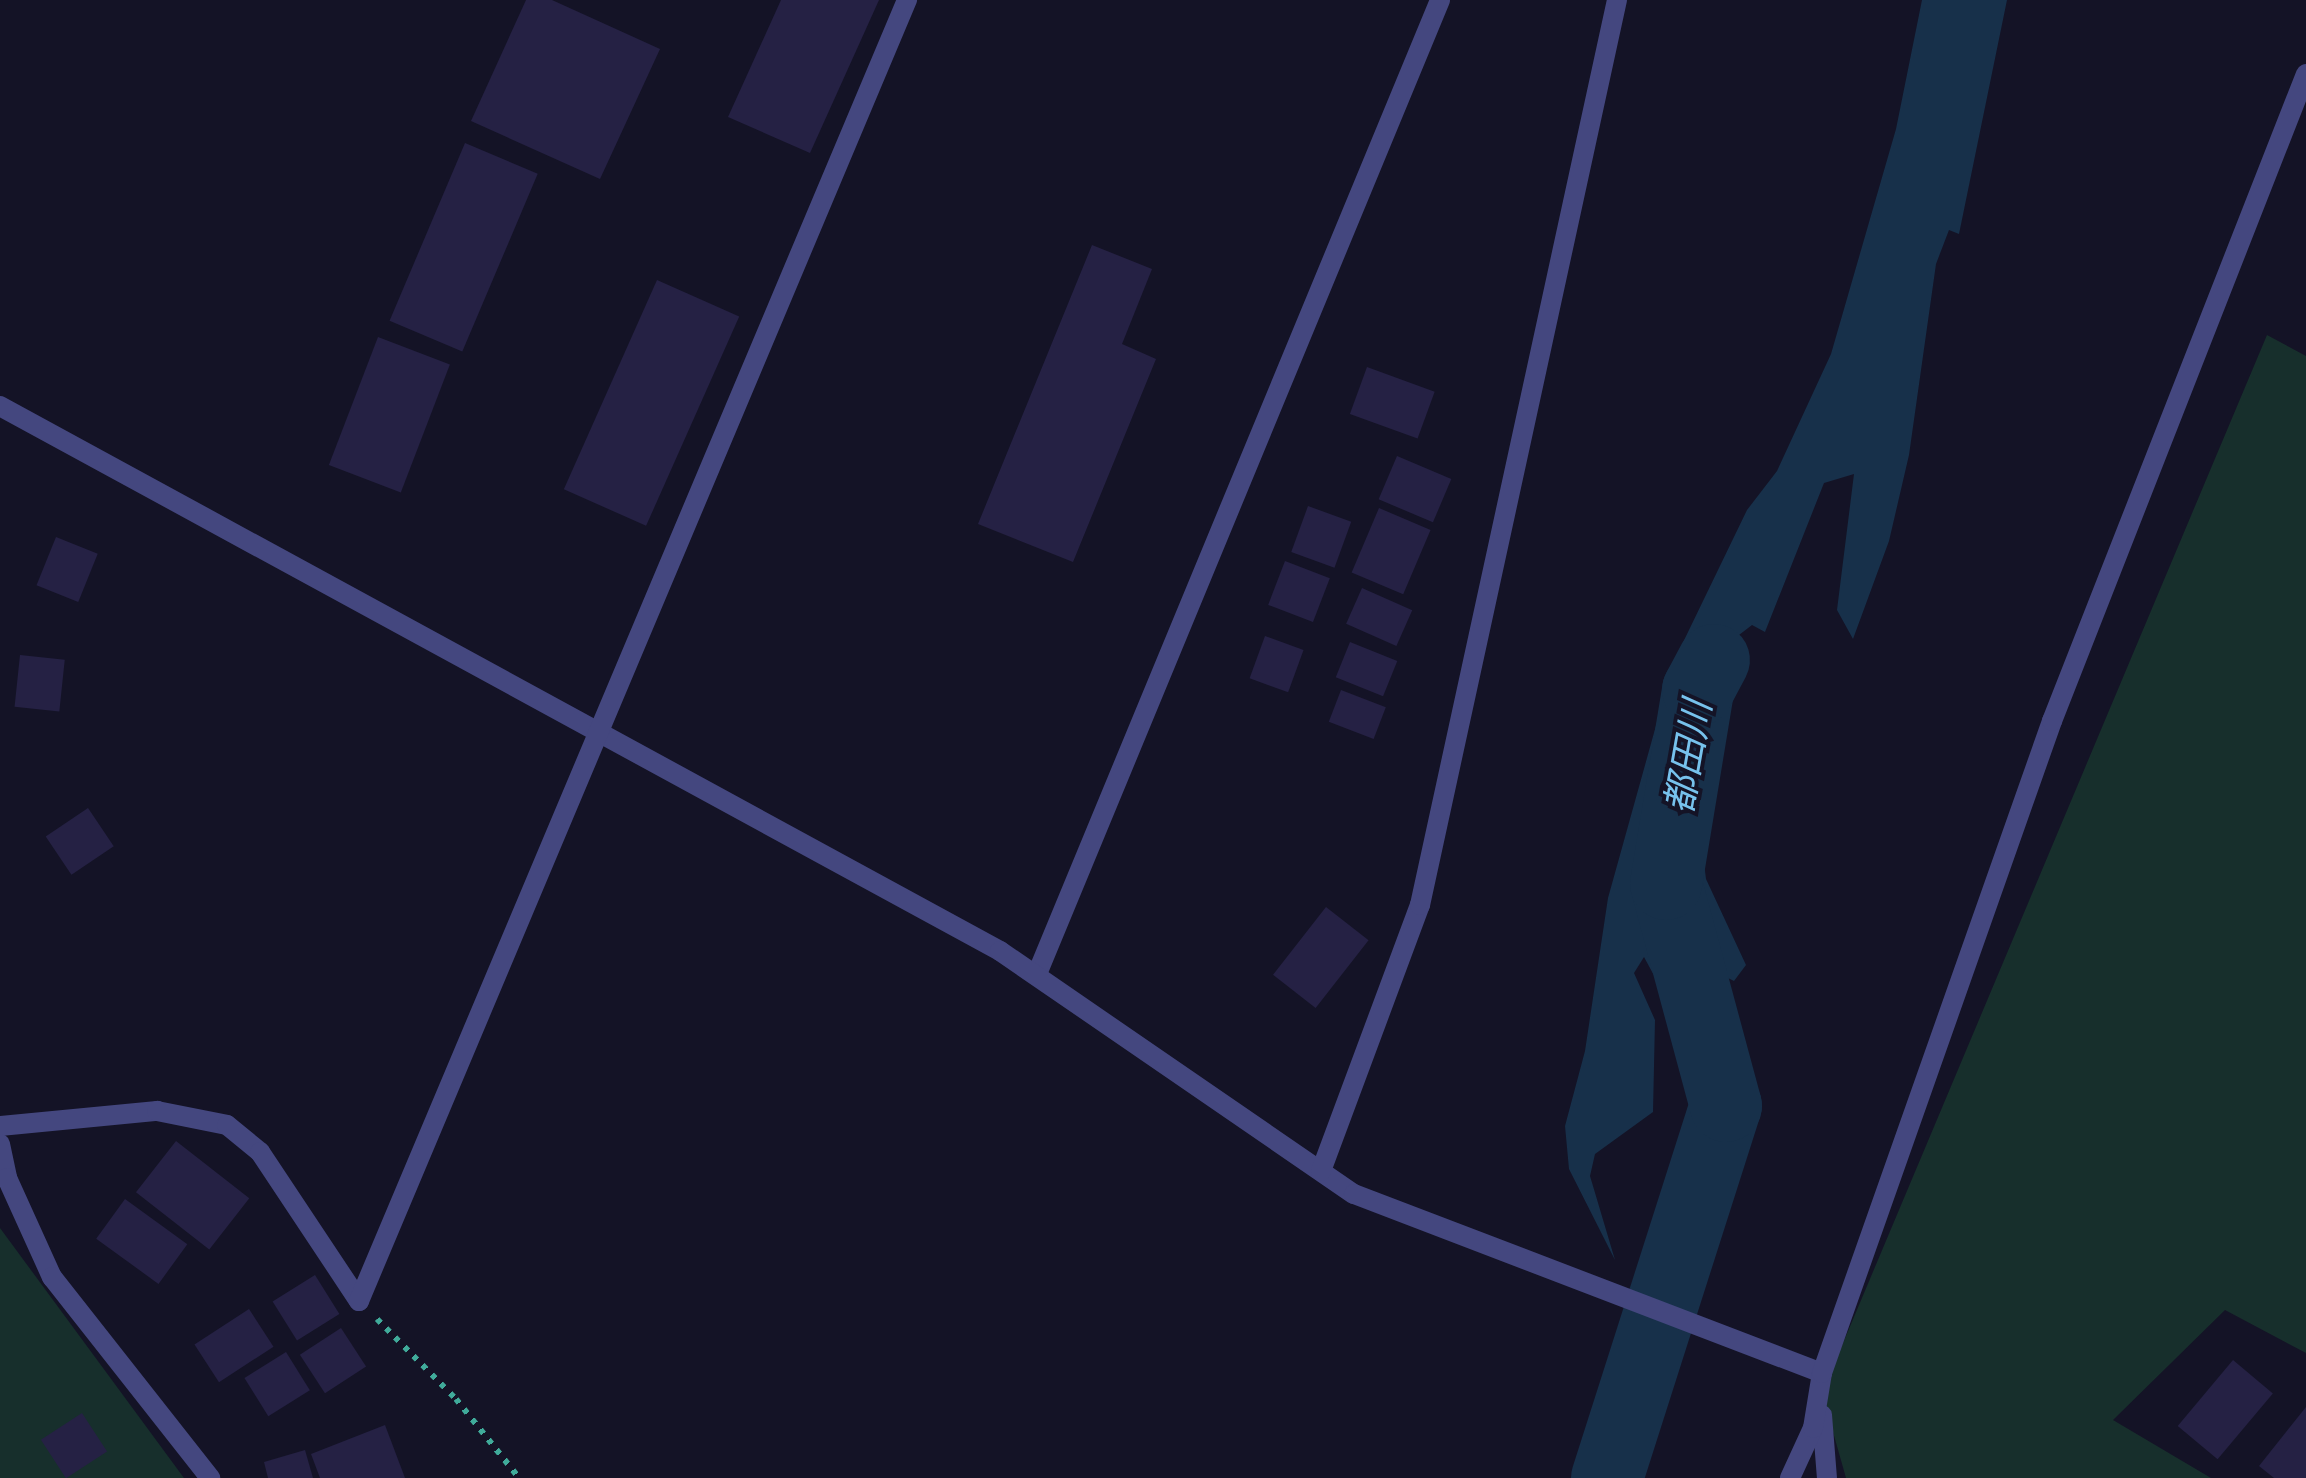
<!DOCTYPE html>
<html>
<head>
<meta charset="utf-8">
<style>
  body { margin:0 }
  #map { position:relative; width:2306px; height:1478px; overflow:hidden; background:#141326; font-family:"Titillium Web","Noto Sans JP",sans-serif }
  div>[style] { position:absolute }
  .green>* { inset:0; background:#172f2c }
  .water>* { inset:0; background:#17304a }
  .river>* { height:72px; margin:-36px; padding:0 36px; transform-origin:36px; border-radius:36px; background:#17304a }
  .building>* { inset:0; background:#252144; transform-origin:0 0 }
  .path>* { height:6px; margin-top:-3px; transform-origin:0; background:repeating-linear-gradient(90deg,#40ab9a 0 5px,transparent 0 13px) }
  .service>* { height:20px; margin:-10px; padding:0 10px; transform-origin:10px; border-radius:10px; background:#44477f }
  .minor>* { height:20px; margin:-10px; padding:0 10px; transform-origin:10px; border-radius:10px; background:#44477f }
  span { translate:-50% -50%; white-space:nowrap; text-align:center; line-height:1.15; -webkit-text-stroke:8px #141326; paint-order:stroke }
  .water-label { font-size:38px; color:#77c2ed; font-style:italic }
</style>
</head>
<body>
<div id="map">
  <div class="green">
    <i style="clip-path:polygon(2267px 335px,2306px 356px,2306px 1353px,2225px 1310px,2113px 1420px,2211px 1478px,1846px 1478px,1822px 1393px)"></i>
    <i style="clip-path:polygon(0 1228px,184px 1478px,0 1478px)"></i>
  </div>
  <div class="water">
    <i style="clip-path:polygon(1922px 0,2007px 0,1959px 234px,1949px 230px,1936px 264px,1909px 455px,1889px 541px,1853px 639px,1837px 610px,1854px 474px,1824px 483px,1765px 632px,1752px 625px,1739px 635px,1709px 686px,1670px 810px,1696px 796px,1706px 879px,1746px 965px,1734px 981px,1724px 976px,1692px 914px,1666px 969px,1664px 994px,1644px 957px,1634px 973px,1655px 1020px,1653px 1112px,1595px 1154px,1590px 1176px,1615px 1260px,1569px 1169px,1565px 1126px,1585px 1051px,1608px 898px,1674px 661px,1747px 510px,1777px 471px,1831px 354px,1896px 129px)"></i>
  </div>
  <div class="river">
    <i style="left:1607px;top:1478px;width:391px;rotate:-72.3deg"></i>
    <i style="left:1726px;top:1106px;width:230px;rotate:-105.1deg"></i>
    <i style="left:1666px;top:884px;width:197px;rotate:-80.6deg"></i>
    <i style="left:1698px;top:690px;width:34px;rotate:-62deg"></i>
  </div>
  <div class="building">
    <i style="clip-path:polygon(526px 0,552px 0,660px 49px,600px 179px,471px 121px)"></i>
    <i style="clip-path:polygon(781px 0,879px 0,810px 153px,728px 117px)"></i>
    <i style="left:465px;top:143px;width:79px;height:193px;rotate:23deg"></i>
    <i style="clip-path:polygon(1092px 245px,1152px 269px,1122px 344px,1156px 359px,1073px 562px,978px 524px)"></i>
    <i style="left:657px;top:280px;width:90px;height:229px;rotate:24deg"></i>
    <i style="left:378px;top:337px;width:77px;height:137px;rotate:21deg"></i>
    <i style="left:1367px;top:367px;width:72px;height:50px;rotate:20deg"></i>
    <i style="left:1397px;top:456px;width:59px;height:47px;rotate:23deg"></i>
    <i style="left:1308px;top:506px;width:46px;height:49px;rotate:20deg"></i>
    <i style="left:1379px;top:508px;width:56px;height:70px;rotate:23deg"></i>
    <i style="left:56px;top:537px;width:45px;height:52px;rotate:22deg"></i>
    <i style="left:1285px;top:561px;width:48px;height:47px;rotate:21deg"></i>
    <i style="left:1362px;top:588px;width:55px;height:39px;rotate:24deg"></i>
    <i style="left:1265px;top:636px;width:41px;height:45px;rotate:20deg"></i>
    <i style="left:1350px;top:642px;width:51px;height:38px;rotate:22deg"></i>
    <i style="left:20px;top:655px;width:45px;height:52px;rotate:6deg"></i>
    <i style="left:1341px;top:690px;width:48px;height:34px;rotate:21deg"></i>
    <i style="left:88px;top:808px;width:46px;height:51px;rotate:56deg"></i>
    <i style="left:1326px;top:907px;width:54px;height:86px;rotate:38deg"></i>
    <i style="left:176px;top:1141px;width:93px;height:65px;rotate:38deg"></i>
    <i style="left:125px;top:1199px;width:77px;height:49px;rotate:36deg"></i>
    <i style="left:315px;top:1275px;width:46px;height:50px;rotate:58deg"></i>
    <i style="left:249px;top:1309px;width:45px;height:65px;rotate:57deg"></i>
    <i style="left:341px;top:1328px;width:46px;height:49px;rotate:57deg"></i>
    <i style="left:286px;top:1352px;width:45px;height:49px;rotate:58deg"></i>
    <i style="left:2233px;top:1360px;width:52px;height:86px;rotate:40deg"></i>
    <i style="clip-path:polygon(2306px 1407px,2306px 1478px,2274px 1478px,2259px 1466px)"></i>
    <i style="left:82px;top:1413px;width:46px;height:49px;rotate:57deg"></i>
    <i style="clip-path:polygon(385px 1425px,405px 1478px,320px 1478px,311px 1454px)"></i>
    <i style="clip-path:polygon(305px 1450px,313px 1478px,268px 1478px,264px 1462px)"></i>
  </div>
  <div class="path">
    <i style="left:377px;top:1319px;width:112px;rotate:45.4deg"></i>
    <i style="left:456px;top:1399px;width:101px;rotate:51.4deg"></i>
  </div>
  <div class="service">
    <i style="left:1037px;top:974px;width:1054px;rotate:-67.52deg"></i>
  </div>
  <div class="minor">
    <i style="left:0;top:406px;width:1139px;rotate:28.59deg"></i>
    <i style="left:1000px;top:951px;width:429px;rotate:34.5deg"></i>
    <i style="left:1354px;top:1194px;width:501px;rotate:20.93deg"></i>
    <i style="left:0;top:1126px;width:158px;rotate:-5.5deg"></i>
    <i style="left:157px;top:1111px;width:71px;rotate:11.3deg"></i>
    <i style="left:227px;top:1125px;width:43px;rotate:39.3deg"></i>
    <i style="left:260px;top:1152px;width:179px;rotate:56.4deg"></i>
    <i style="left:359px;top:1301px;width:1412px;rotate:-67.16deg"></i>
    <i style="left:0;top:1144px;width:35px;rotate:78deg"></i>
    <i style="left:7px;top:1178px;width:109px;rotate:65.6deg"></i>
    <i style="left:52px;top:1277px;width:256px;rotate:51.8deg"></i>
    <i style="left:1321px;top:1171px;width:284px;rotate:-69.6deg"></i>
    <i style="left:1420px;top:905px;width:926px;rotate:-77.72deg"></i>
    <i style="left:1822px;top:1415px;width:63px;rotate:85.5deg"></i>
    <i style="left:1790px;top:1478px;width:55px;rotate:-65.3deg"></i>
    <i style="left:1813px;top:1428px;width:56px;rotate:-80.7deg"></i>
    <i style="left:1822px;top:1373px;width:691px;rotate:-70.57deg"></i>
    <i style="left:2052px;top:721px;width:695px;rotate:-68.57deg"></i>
  </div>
  <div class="water-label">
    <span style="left:1688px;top:757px;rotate:-80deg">都田川</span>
  </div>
</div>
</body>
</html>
